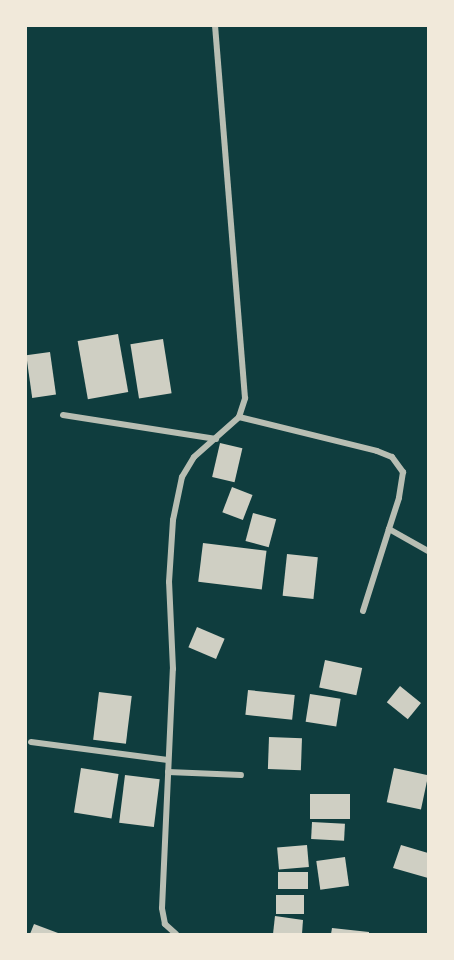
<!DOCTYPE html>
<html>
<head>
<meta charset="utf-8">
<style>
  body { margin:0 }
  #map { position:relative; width:454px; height:960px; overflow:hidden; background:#0f3d3e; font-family:"Archivo Narrow",sans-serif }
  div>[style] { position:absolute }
  .building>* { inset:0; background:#cfcfc3; transform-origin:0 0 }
  .minor>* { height:6px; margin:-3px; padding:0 3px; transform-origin:3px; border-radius:3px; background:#b8beb3 }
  span { translate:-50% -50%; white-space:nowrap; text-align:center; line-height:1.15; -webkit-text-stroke:4.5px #f1e9da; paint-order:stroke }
  .frame { position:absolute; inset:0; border:27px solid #f1e9da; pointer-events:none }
</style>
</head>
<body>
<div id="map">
  <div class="building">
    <i style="left:118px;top:334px;width:59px;height:41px;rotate:80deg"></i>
    <i style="left:163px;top:339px;width:55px;height:33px;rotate:81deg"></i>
    <i style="left:50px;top:352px;width:43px;height:24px;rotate:82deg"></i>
    <i style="left:220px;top:443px;width:23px;height:35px;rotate:13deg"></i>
    <i style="left:232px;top:487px;width:22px;height:27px;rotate:21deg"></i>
    <i style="left:253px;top:513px;width:24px;height:29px;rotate:15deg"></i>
    <i style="left:203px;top:543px;width:64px;height:39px;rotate:7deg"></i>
    <i style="left:287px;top:554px;width:31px;height:42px;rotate:6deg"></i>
    <i style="left:197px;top:627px;width:30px;height:22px;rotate:23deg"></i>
    <i style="left:325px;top:660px;width:38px;height:28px;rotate:12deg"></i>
    <i style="left:400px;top:686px;width:27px;height:21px;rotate:39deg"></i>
    <i style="left:248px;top:690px;width:47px;height:25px;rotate:6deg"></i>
    <i style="left:99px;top:692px;width:33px;height:48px;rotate:7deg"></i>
    <i style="left:310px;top:694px;width:31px;height:28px;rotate:9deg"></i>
    <i style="left:269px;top:737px;width:33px;height:32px;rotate:2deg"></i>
    <i style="left:81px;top:768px;width:38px;height:45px;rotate:9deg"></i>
    <i style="left:394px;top:768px;width:35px;height:35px;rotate:12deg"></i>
    <i style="left:125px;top:775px;width:35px;height:48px;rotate:7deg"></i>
    <i style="left:310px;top:794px;width:40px;height:25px"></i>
    <i style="left:312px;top:822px;width:33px;height:17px;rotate:3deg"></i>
    <i style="left:307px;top:845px;width:22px;height:30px;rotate:85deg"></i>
    <i style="clip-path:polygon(401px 845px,428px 853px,428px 878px,393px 868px)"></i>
    <i style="left:345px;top:857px;width:29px;height:29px;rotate:82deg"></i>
    <i style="left:278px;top:872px;width:30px;height:17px"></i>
    <i style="left:276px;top:895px;width:28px;height:19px"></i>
    <i style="clip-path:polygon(275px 916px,303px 920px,302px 934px,273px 934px)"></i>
    <i style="clip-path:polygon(34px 924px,58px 933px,57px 934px,30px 934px)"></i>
    <i style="clip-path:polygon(332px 928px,369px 932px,369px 934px,331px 934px)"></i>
  </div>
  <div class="minor">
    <i style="left:63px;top:415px;width:155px;rotate:8.9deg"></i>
    <i style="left:239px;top:417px;width:142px;rotate:13.8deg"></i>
    <i style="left:377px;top:451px;width:16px;rotate:22deg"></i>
    <i style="left:392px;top:457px;width:19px;rotate:54deg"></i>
    <i style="left:403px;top:472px;width:26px;rotate:99deg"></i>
    <i style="left:399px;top:498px;width:33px;rotate:108deg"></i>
    <i style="left:389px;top:529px;width:45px;rotate:29.4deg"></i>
    <i style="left:363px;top:611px;width:86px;rotate:-72.4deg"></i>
    <i style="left:31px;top:742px;width:138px;rotate:7.5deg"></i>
    <i style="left:168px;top:772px;width:73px;rotate:2.4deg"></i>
    <i style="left:176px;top:934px;width:15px;rotate:-138deg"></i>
    <i style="left:165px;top:924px;width:16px;rotate:-101deg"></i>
    <i style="left:162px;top:908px;width:239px;rotate:-87.4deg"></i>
    <i style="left:173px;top:669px;width:87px;rotate:-92.6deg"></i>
    <i style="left:169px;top:582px;width:62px;rotate:-86.3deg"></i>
    <i style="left:173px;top:520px;width:44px;rotate:-78.2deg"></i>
    <i style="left:182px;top:477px;width:23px;rotate:-59deg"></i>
    <i style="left:194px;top:457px;width:60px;rotate:-41.6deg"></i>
    <i style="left:239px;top:417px;width:20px;rotate:-72deg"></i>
    <i style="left:245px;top:398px;width:373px;rotate:-94.6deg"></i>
  </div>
  <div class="frame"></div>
</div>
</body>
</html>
